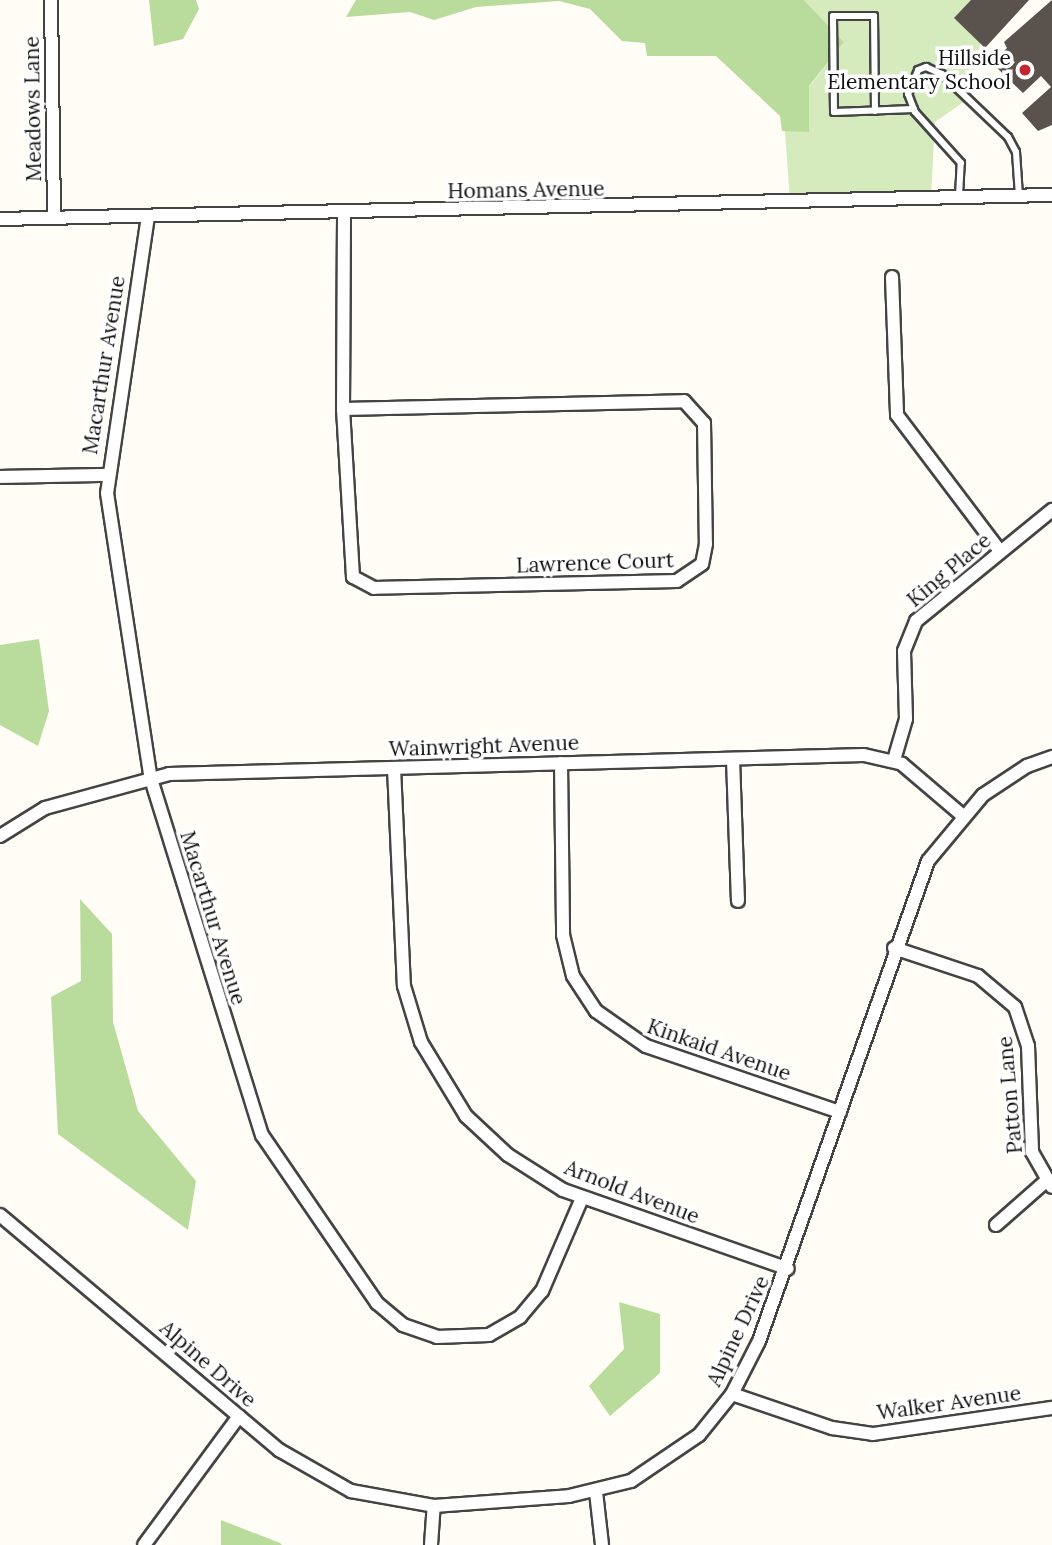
<!DOCTYPE html>
<html>
<head>
<meta charset="utf-8">
<style>
  body { margin:0 }
  #map { position:relative; width:1052px; height:1545px; overflow:hidden; background:#fffdf5; font-family:Lora,serif }
  div>[style] { position:absolute }
  .green>* { inset:0; background:#d5ebbd }
  .forest>* { inset:0; background:#b9dc9c }
  .building>* { inset:0; background:#5a524d }
  .roads { filter:drop-shadow(2px 0 #444) drop-shadow(-2px 0 #444) drop-shadow(0 2px #444) drop-shadow(0 -2px #444) }
  .service>* { height:6px; margin:-3px; padding:0 3px; transform-origin:3px; border-radius:3px; background:#fff }
  .minor>* { height:12px; margin:-6px; padding:0 6px; transform-origin:6px; border-radius:6px; background:#fff }
  .dots>* { width:19px; height:19px; translate:-50% -50%; box-sizing:border-box; border:4px solid #fff; border-radius:50% }
  span { translate:-50% -50%; white-space:nowrap; text-align:center; line-height:1.15; -webkit-text-stroke:7px #fff; paint-order:stroke }
  .poi-label { font-size:21px; color:#111 }
  .right { translate:-100% -50%; text-align:right }
  .street-label { font-size:21px; color:#111 }
</style>
</head>
<body>
<div id="map">
  <div class="green">
    <i style="clip-path:polygon(804px 0,1015px 0,983px 33px,968px 99px,935px 122px,931px 196px,790px 200px,784px 119px,844px 42px)"></i>
  </div>
  <div class="forest">
    <i style="clip-path:polygon(149px 0,196px 0,199px 9px,183px 39px,154px 46px)"></i>
    <i style="clip-path:polygon(356px 0,804px 0,844px 42px,809px 86px,809px 132px,782px 131px,780px 116px,716px 56px,647px 56px,645px 43px,622px 41px,590px 9px,559px 1px,476px 7px,434px 20px,410px 12px,346px 17px)"></i>
    <i style="clip-path:polygon(39px 639px,49px 711px,38px 746px,0 725px,0 645px)"></i>
    <i style="clip-path:polygon(80px 899px,112px 934px,113px 1022px,138px 1111px,196px 1181px,188px 1230px,58px 1134px,51px 997px,81px 981px)"></i>
    <i style="clip-path:polygon(619px 1302px,660px 1314px,660px 1373px,610px 1416px,589px 1386px,624px 1349px)"></i>
    <i style="clip-path:polygon(221px 1520px,280px 1543px,282px 1545px,221px 1545px)"></i>
  </div>
  <div class="building">
    <i style="clip-path:polygon(971px 0,1029px 0,985px 48px,954px 18px)"></i>
    <i style="clip-path:polygon(1052px 0,1052px 125px,1038px 131px,1022px 113px,1051px 87px,1041px 76px,1023px 93px,992px 63px,1007px 48px,1004px 42px)"></i>
  </div>
  <div class="roads">
    <div class="service">
      <i style="left:875px;top:111px;width:95px;rotate:-90.6deg"></i>
      <i style="left:874px;top:16px;width:41px;rotate:180deg"></i>
      <i style="left:833px;top:16px;width:96px;rotate:89.4deg"></i>
      <i style="left:834px;top:112px;width:80px;rotate:-2.1deg"></i>
      <i style="left:959px;top:196px;width:33px;rotate:-87deg"></i>
      <i style="left:961px;top:163px;width:69px;rotate:-132deg"></i>
      <i style="left:915px;top:112px;width:19px;rotate:-111deg"></i>
      <i style="left:908px;top:94px;width:26px;rotate:-67deg"></i>
      <i style="left:918px;top:70px;width:9px;rotate:-21deg"></i>
      <i style="left:926px;top:67px;width:17px;rotate:24deg"></i>
      <i style="left:942px;top:74px;width:91px;rotate:43.7deg"></i>
      <i style="left:1008px;top:137px;width:17px;rotate:62deg"></i>
      <i style="left:1016px;top:152px;width:44px;rotate:86.1deg"></i>
    </div>
    <div class="minor">
      <i style="left:51px;top:0;width:218px;rotate:89.2deg"></i>
      <i style="left:148px;top:216px;width:280px;rotate:98.4deg"></i>
      <i style="left:107px;top:493px;width:289px;rotate:81.3deg"></i>
      <i style="left:151px;top:779px;width:373px;rotate:72.7deg"></i>
      <i style="left:262px;top:1135px;width:204px;rotate:55.6deg"></i>
      <i style="left:377px;top:1303px;width:34px;rotate:40deg"></i>
      <i style="left:403px;top:1325px;width:36px;rotate:19deg"></i>
      <i style="left:437px;top:1337px;width:52px;rotate:-2.2deg"></i>
      <i style="left:489px;top:1335px;width:36px;rotate:-30deg"></i>
      <i style="left:520px;top:1317px;width:34px;rotate:-50deg"></i>
      <i style="left:542px;top:1291px;width:101px;rotate:-66.7deg"></i>
      <i style="left:0;top:219px;width:1052px;rotate:-1.31deg"></i>
      <i style="left:892px;top:277px;width:138px;rotate:87.9deg"></i>
      <i style="left:897px;top:415px;width:171px;rotate:52.9deg"></i>
      <i style="left:343px;top:409px;width:341px;rotate:-1.3deg"></i>
      <i style="left:684px;top:401px;width:30px;rotate:48deg"></i>
      <i style="left:704px;top:423px;width:121px;rotate:89.1deg"></i>
      <i style="left:706px;top:544px;width:20px;rotate:101deg"></i>
      <i style="left:702px;top:564px;width:30px;rotate:146deg"></i>
      <i style="left:677px;top:581px;width:303px;rotate:178.7deg"></i>
      <i style="left:374px;top:588px;width:24px;rotate:-152deg"></i>
      <i style="left:353px;top:577px;width:168px;rotate:-93.4deg"></i>
      <i style="left:343px;top:409px;width:196px;rotate:-89.7deg"></i>
      <i style="left:0;top:477px;width:106px;rotate:-1.1deg"></i>
      <i style="left:733px;top:759px;width:142px;rotate:88deg"></i>
      <i style="left:894px;top:760px;width:43px;rotate:-73.7deg"></i>
      <i style="left:906px;top:719px;width:68px;rotate:-91.7deg"></i>
      <i style="left:904px;top:651px;width:32px;rotate:-68deg"></i>
      <i style="left:916px;top:621px;width:176px;rotate:-39.2deg"></i>
      <i style="left:561px;top:763px;width:172px;rotate:89.3deg"></i>
      <i style="left:563px;top:935px;width:42px;rotate:76.3deg"></i>
      <i style="left:573px;top:976px;width:42px;rotate:56.7deg"></i>
      <i style="left:596px;top:1011px;width:61px;rotate:35deg"></i>
      <i style="left:646px;top:1046px;width:205px;rotate:18.8deg"></i>
      <i style="left:394px;top:768px;width:218px;rotate:87.4deg"></i>
      <i style="left:404px;top:986px;width:59px;rotate:73.1deg"></i>
      <i style="left:421px;top:1042px;width:87px;rotate:58.7deg"></i>
      <i style="left:466px;top:1116px;width:57px;rotate:42.9deg"></i>
      <i style="left:508px;top:1155px;width:65px;rotate:32.5deg"></i>
      <i style="left:563px;top:1190px;width:238px;rotate:19.3deg"></i>
      <i style="left:0;top:836px;width:53px;rotate:-31.9deg"></i>
      <i style="left:45px;top:808px;width:129px;rotate:-15.3deg"></i>
      <i style="left:169px;top:774px;width:695px;rotate:-1.57deg"></i>
      <i style="left:864px;top:755px;width:39px;rotate:13deg"></i>
      <i style="left:902px;top:764px;width:79px;rotate:40.4deg"></i>
      <i style="left:894px;top:948px;width:89px;rotate:18.4deg"></i>
      <i style="left:978px;top:976px;width:48px;rotate:40deg"></i>
      <i style="left:1015px;top:1007px;width:41px;rotate:71.6deg"></i>
      <i style="left:1028px;top:1046px;width:106px;rotate:87.8deg"></i>
      <i style="left:1032px;top:1152px;width:40px;rotate:60.3deg"></i>
      <i style="left:0;top:1215px;width:365px;rotate:40.1deg"></i>
      <i style="left:279px;top:1450px;width:83px;rotate:29.7deg"></i>
      <i style="left:351px;top:1491px;width:84px;rotate:10.2deg"></i>
      <i style="left:434px;top:1506px;width:135px;rotate:-4.2deg"></i>
      <i style="left:569px;top:1496px;width:64px;rotate:-13.6deg"></i>
      <i style="left:631px;top:1481px;width:82px;rotate:-34.1deg"></i>
      <i style="left:699px;top:1435px;width:53px;rotate:-51.2deg"></i>
      <i style="left:732px;top:1394px;width:59px;rotate:-63deg"></i>
      <i style="left:759px;top:1341px;width:509px;rotate:-70.6deg"></i>
      <i style="left:928px;top:861px;width:86px;rotate:-50.2deg"></i>
      <i style="left:983px;top:795px;width:53px;rotate:-33.4deg"></i>
      <i style="left:1027px;top:766px;width:27px;rotate:-20deg"></i>
      <i style="left:996px;top:1225px;width:67px;rotate:-41.3deg"></i>
      <i style="left:732px;top:1394px;width:106px;rotate:18.8deg"></i>
      <i style="left:832px;top:1428px;width:41px;rotate:8.3deg"></i>
      <i style="left:873px;top:1434px;width:181px;rotate:-8.3deg"></i>
      <i style="left:596px;top:1492px;width:53px;rotate:83.5deg"></i>
      <i style="left:144px;top:1545px;width:160px;rotate:-53.6deg"></i>
      <i style="left:431px;top:1545px;width:39px;rotate:-86deg"></i>
    </div>
  </div>
  <div class="dots">
    <i style="left:1025px;top:70px;background:#c4262e"></i>
  </div>
  <div class="poi-label">
    <span class="right" style="left:1011px;top:70px">Hillside<br>Elementary School</span>
  </div>
  <div class="street-label">
    <span style="left:33px;top:109px;rotate:-91deg">Meadows Lane</span>
    <span style="left:526px;top:190px;rotate:-1deg">Homans Avenue</span>
    <span style="left:104px;top:365px;rotate:-81deg">Macarthur Avenue</span>
    <span style="left:595px;top:563px;rotate:-2deg">Lawrence Court</span>
    <span style="left:949px;top:570px;rotate:-40deg">King Place</span>
    <span style="left:484px;top:746px;rotate:-2deg">Wainwright Avenue</span>
    <span style="left:213px;top:918px;rotate:73deg">Macarthur Avenue</span>
    <span style="left:719px;top:1050px;rotate:19deg">Kinkaid Avenue</span>
    <span style="left:1010px;top:1095px;rotate:-95deg">Patton Lane</span>
    <span style="left:632px;top:1192px;rotate:21deg">Arnold Avenue</span>
    <span style="left:738px;top:1331px;rotate:-65deg">Alpine Drive</span>
    <span style="left:208px;top:1364px;rotate:41deg">Alpine Drive</span>
    <span style="left:949px;top:1403px;rotate:-8deg">Walker Avenue</span>
  </div>
</div>
</body>
</html>
